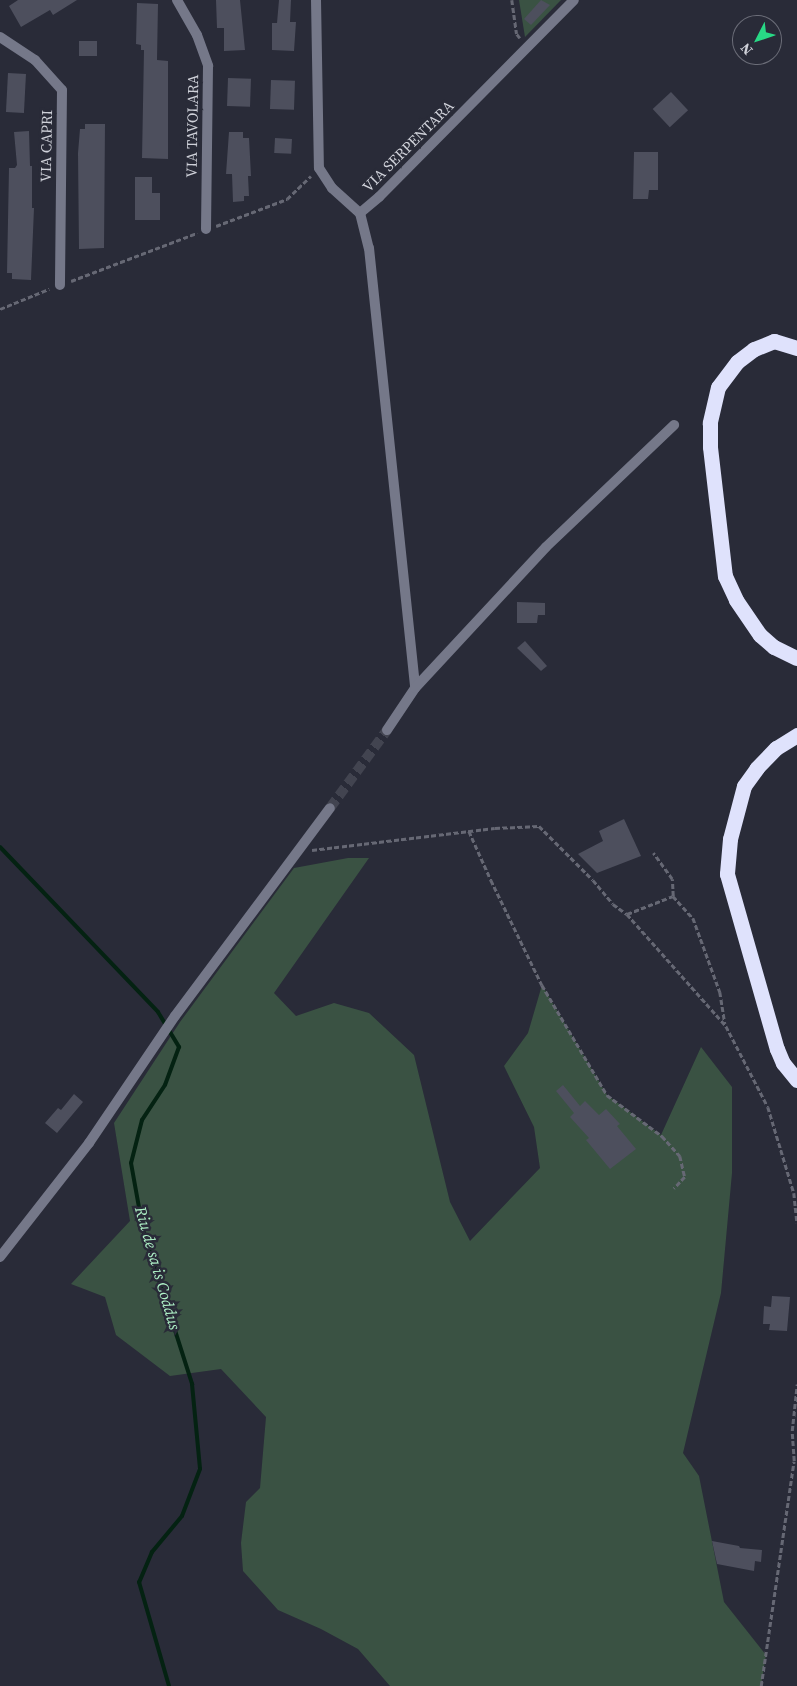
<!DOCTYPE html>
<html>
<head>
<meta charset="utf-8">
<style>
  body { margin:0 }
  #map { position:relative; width:797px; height:1686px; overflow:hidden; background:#292b38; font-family:"Source Serif 4",serif }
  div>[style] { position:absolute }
  .green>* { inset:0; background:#3a5243 }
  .stream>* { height:4px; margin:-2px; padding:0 2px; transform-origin:2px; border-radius:2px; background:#042212 }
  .building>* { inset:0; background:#4d4f5d; transform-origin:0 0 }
  .street-tunnel>* { height:10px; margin-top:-5px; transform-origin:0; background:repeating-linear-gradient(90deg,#424450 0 10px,transparent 0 15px) }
  .path>* { height:2.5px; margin-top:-1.25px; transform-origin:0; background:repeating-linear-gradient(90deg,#666874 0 5px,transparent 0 7.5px) }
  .street>* { height:10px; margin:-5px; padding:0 5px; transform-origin:5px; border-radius:5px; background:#757889 }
  .highway>* { height:15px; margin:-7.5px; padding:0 7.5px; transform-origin:7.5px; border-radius:7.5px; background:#dfe2fc }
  span { translate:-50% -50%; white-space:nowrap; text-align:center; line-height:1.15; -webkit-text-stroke:5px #292b38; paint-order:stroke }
  .street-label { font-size:15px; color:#cfd1d9 }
  .water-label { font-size:16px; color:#aef1c6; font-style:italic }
  .north { position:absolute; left:732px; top:15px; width:50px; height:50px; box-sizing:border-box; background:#292b38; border:1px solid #6b6d78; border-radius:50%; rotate:229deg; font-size:14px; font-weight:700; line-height:20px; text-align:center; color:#cfd1d9 }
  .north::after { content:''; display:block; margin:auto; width:18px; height:22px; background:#28d885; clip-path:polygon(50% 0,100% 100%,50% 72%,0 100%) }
</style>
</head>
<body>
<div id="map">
  <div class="green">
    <i style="clip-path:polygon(519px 0,561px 0,525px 37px)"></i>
    <i style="clip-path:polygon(348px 858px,369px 858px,274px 993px,296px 1016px,334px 1003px,369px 1013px,414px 1055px,450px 1202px,470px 1241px,540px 1168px,534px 1127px,504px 1066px,528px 1033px,542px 985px,607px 1095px,661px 1135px,701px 1047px,732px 1087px,732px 1173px,721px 1293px,683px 1453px,699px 1476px,724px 1602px,766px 1655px,761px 1686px,390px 1686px,358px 1649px,321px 1629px,278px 1610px,243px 1571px,241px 1543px,246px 1502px,260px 1488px,266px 1417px,221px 1369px,170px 1376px,116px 1335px,105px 1297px,71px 1284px,130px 1221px,114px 1123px,180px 1022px,294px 868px)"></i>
  </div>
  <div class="stream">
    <i style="left:0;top:847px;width:228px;rotate:46.2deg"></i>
    <i style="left:158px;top:1012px;width:41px;rotate:59deg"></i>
    <i style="left:179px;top:1047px;width:40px;rotate:110.2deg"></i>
    <i style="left:165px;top:1085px;width:42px;rotate:123.3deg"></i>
    <i style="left:142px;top:1120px;width:44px;rotate:104.3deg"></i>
    <i style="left:131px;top:1163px;width:68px;rotate:79.8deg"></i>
    <i style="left:143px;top:1230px;width:162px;rotate:72.3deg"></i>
    <i style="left:192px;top:1384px;width:85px;rotate:84.6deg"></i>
    <i style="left:200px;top:1469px;width:50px;rotate:111deg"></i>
    <i style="left:182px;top:1516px;width:47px;rotate:129.8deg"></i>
    <i style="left:152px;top:1552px;width:33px;rotate:113deg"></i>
    <i style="left:139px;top:1582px;width:108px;rotate:73.9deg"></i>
  </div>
  <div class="building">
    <i style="clip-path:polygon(18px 0,77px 0,53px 15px,50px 10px,21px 27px,9px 6px)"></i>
    <i style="clip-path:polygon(216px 0,240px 0,245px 50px,224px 51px,224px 28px,217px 28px)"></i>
    <i style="clip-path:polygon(279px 0,291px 0,290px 22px,296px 22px,294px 51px,272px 50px,272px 23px,277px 23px)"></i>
    <i style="clip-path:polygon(541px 0,550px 5px,531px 25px,524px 19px)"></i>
    <i style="clip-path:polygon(137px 3px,158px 4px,157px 60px,168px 61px,168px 159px,142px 158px,144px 50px,141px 50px,141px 45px,136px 44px)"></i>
    <i style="left:79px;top:41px;width:18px;height:15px"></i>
    <i style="left:8px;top:73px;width:18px;height:39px;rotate:3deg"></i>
    <i style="left:228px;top:78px;width:23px;height:28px;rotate:2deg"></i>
    <i style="left:271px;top:80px;width:24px;height:29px;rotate:2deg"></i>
    <i style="left:671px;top:92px;width:25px;height:25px;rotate:47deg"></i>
    <i style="clip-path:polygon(85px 124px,105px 124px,104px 248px,79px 249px,78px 153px,80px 129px,85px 129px)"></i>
    <i style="clip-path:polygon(29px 131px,30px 166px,32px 166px,32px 208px,34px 208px,31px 280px,12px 279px,12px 273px,7px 273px,9px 168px,15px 168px,17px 165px,14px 132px)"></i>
    <i style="clip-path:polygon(229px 132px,243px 132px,243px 138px,249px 138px,251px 176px,248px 176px,249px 196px,244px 196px,244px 201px,233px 202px,232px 174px,226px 174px)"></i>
    <i style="left:275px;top:138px;width:17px;height:15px;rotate:3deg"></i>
    <i style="clip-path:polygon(634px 152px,658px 152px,658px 190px,649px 190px,648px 199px,633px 199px)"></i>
    <i style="clip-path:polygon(135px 177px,152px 177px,152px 193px,160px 193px,160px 220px,135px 220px)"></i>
    <i style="clip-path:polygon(517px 602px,545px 603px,545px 615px,538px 615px,537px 623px,517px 623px)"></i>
    <i style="clip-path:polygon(525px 641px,547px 666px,541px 671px,517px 648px)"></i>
    <i style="clip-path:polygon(624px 819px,641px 856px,597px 873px,578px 854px,603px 841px,599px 831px)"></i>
    <i style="clip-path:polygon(563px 1085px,580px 1106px,585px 1101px,599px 1115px,606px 1109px,620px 1124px,617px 1126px,636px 1149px,610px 1169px,586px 1140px,589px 1138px,570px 1117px,574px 1113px,556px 1091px)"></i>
    <i style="clip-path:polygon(74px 1094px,83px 1102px,57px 1133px,45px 1123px,58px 1108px,61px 1110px)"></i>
    <i style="clip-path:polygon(772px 1296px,790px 1297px,787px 1331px,769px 1330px,770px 1324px,763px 1324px,764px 1306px,771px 1307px)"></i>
    <i style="clip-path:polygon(712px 1541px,739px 1546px,740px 1548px,762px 1550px,761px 1562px,755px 1561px,754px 1571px,717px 1564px)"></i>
  </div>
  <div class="street-tunnel">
    <i style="left:330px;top:808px;width:97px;rotate:-53.8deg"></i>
  </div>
  <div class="path">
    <i style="left:512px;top:0;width:34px;rotate:82deg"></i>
    <i style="left:517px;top:34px;width:5px;rotate:53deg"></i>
    <i style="left:216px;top:226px;width:76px;rotate:-20.8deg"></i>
    <i style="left:287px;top:199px;width:33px;rotate:-44deg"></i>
    <i style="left:71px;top:281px;width:135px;rotate:-20.9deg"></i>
    <i style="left:0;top:309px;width:53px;rotate:-22.2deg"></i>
    <i style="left:469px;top:831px;width:54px;rotate:65.8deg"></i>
    <i style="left:491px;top:880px;width:117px;rotate:64.1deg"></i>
    <i style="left:542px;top:985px;width:128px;rotate:59.4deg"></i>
    <i style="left:607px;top:1095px;width:69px;rotate:36.7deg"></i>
    <i style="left:662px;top:1136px;width:27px;rotate:48deg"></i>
    <i style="left:680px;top:1156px;width:22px;rotate:77deg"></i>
    <i style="left:685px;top:1177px;width:16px;rotate:133deg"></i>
    <i style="left:312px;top:850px;width:184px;rotate:-6.9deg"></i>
    <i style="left:495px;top:828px;width:44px;rotate:-2.6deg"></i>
    <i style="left:539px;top:826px;width:76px;rotate:45deg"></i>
    <i style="left:593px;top:880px;width:31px;rotate:50deg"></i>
    <i style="left:613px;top:904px;width:17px;rotate:36deg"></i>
    <i style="left:627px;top:914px;width:149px;rotate:48.5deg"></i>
    <i style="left:726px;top:1026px;width:91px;rotate:62.6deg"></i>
    <i style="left:768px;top:1107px;width:90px;rotate:73.2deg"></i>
    <i style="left:794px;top:1193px;width:30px;rotate:84deg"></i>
    <i style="left:673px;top:896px;width:30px;rotate:48deg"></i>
    <i style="left:693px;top:918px;width:79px;rotate:70deg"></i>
    <i style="left:720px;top:992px;width:32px;rotate:81deg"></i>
    <i style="left:627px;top:914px;width:49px;rotate:-21.4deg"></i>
    <i style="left:673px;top:896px;width:17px;rotate:-93deg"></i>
    <i style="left:672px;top:879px;width:32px;rotate:-126deg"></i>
    <i style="left:761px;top:1686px;width:227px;rotate:-81.7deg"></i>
    <i style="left:794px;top:1461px;width:30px;rotate:-94deg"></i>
    <i style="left:792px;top:1431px;width:47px;rotate:-83.9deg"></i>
  </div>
  <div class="street">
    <i style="left:177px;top:0;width:40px;rotate:60.3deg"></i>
    <i style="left:197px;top:35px;width:33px;rotate:70deg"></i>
    <i style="left:208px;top:66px;width:163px;rotate:90.7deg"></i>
    <i style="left:316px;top:0;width:168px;rotate:89deg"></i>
    <i style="left:319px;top:168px;width:24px;rotate:57deg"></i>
    <i style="left:332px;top:188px;width:38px;rotate:42deg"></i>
    <i style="left:360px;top:213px;width:25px;rotate:-40deg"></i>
    <i style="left:379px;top:197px;width:277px;rotate:-45.3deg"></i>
    <i style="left:0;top:37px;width:42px;rotate:33.3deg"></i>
    <i style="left:35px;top:60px;width:40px;rotate:48deg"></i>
    <i style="left:62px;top:90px;width:195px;rotate:90.6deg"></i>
    <i style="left:360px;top:213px;width:36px;rotate:76deg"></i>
    <i style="left:369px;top:248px;width:442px;rotate:84deg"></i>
    <i style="left:387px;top:730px;width:50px;rotate:-56.3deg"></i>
    <i style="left:415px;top:688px;width:192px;rotate:-47.1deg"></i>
    <i style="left:546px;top:547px;width:177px;rotate:-43.6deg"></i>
    <i style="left:0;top:1257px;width:145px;rotate:-52deg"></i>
    <i style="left:89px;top:1143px;width:153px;rotate:-55.9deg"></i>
    <i style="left:175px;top:1016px;width:259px;rotate:-53.3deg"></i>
  </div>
  <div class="highway">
    <i style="left:797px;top:348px;width:24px;rotate:-163deg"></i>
    <i style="left:774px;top:341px;width:22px;rotate:158deg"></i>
    <i style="left:754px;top:349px;width:21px;rotate:143deg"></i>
    <i style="left:737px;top:362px;width:31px;rotate:127deg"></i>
    <i style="left:718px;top:387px;width:37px;rotate:103deg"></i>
    <i style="left:710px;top:423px;width:24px;rotate:90deg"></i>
    <i style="left:710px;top:447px;width:130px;rotate:83.4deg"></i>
    <i style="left:725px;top:576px;width:26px;rotate:65deg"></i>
    <i style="left:736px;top:600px;width:42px;rotate:55.6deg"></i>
    <i style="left:760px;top:635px;width:18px;rotate:41deg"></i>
    <i style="left:774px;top:647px;width:25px;rotate:26deg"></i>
    <i style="left:797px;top:735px;width:25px;rotate:148deg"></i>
    <i style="left:776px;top:748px;width:28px;rotate:134deg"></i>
    <i style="left:757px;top:768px;width:22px;rotate:126deg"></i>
    <i style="left:744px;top:786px;width:55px;rotate:104.8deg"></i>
    <i style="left:730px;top:839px;width:35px;rotate:95deg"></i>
    <i style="left:727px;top:874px;width:182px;rotate:74.1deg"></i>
    <i style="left:777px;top:1049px;width:15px;rotate:67deg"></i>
    <i style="left:783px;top:1063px;width:22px;rotate:51deg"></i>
  </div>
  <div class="street-label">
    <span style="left:192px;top:126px;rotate:-89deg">VIA TAVOLARA</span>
    <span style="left:46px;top:146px;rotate:-89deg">VIA CAPRI</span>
    <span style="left:408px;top:146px;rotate:-45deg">VIA SERPENTARA</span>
  </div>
  <div class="water-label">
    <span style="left:158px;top:1268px;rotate:74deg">Riu de sa is Coddus</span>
  </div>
  <div class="north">N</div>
</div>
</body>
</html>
